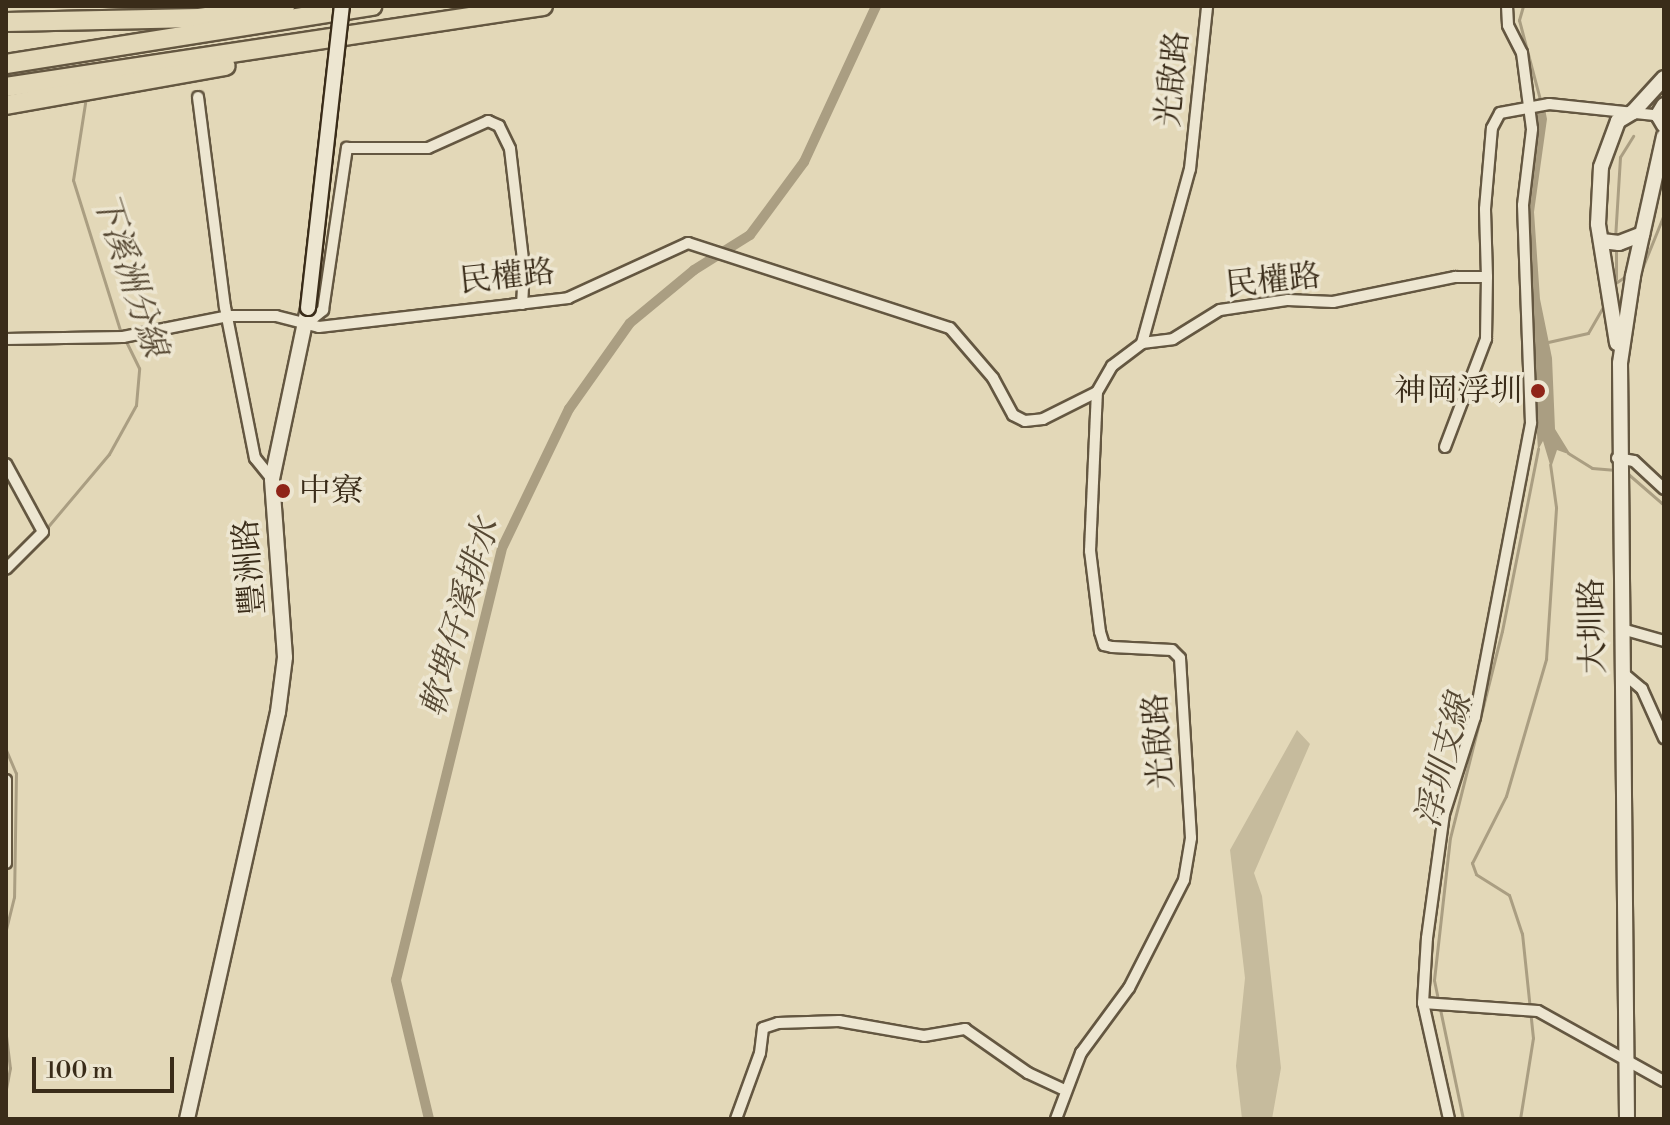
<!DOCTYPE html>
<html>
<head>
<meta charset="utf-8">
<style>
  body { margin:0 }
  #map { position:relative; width:1670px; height:1125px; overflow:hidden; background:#e3d8b8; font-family:"Libre Bodoni","Noto Serif TC",serif }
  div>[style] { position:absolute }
  .green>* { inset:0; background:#c6bb9d }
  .water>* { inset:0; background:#aa9e82 }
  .stream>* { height:3px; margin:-1.5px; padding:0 1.5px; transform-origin:1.5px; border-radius:1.5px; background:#aa9e82 }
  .canal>* { height:10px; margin:-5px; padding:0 5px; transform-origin:5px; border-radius:5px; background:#aa9e82 }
  .roads { filter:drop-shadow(2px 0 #645741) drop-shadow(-2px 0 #645741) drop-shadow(0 2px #645741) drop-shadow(0 -2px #645741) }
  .street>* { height:10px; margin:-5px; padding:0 5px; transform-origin:5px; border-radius:5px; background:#ede6d1 }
  .secondary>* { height:14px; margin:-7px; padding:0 7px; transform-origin:7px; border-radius:7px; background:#ede6d1 }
  .highway>* { height:18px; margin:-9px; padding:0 9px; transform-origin:9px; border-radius:9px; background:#e3d8b8 }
  .bridges { filter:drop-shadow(2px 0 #3a2c19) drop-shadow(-2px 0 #3a2c19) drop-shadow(0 2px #3a2c19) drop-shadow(0 -2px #3a2c19) }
  .secondary-bridge>* { height:14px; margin:-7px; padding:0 7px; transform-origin:7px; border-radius:7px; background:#ede6d1 }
  .dots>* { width:22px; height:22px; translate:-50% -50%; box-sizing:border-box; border:4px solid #ede6d1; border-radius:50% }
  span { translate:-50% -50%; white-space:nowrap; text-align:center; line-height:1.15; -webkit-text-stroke:7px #ede6d1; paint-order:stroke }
  .street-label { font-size:32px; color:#3a2c19 }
  .poi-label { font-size:32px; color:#3a2c19 }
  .right { translate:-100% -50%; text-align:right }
  .left { translate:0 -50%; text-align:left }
  .water-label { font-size:34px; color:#564833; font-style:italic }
  .frame { position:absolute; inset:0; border:8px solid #3a2c19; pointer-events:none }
  .scale { position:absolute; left:32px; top:1057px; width:142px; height:36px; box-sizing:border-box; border:4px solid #3a2c19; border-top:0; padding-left:10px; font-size:24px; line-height:28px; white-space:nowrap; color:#3a2c19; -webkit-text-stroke:6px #ede6d1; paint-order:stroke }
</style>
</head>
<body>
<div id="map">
  <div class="green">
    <i style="clip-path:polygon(1297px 730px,1310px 744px,1254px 873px,1262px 896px,1281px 1068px,1272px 1119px,1242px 1119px,1236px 1066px,1245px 978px,1230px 850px)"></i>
  </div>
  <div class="water">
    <i style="clip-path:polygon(1538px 109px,1545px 109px,1547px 119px,1534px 212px,1540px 299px,1552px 358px,1555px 429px,1571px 455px,1557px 450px,1551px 468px,1543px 441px,1538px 450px,1530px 320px,1533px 300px,1527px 194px)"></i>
  </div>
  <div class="stream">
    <i style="left:1523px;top:6px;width:15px;rotate:106deg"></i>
    <i style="left:1519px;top:20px;width:86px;rotate:75.2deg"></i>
    <i style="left:86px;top:97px;width:84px;rotate:98.9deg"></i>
    <i style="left:73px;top:180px;width:160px;rotate:72.6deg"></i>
    <i style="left:1615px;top:239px;width:82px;rotate:-86.5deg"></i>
    <i style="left:1620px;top:157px;width:25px;rotate:-58deg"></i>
    <i style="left:1616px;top:247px;width:32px;rotate:90deg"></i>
    <i style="left:1641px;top:271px;width:61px;rotate:-68deg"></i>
    <i style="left:1614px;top:284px;width:14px;rotate:-34deg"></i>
    <i style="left:1548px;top:342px;width:41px;rotate:-12.7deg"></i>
    <i style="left:1588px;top:333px;width:36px;rotate:-60deg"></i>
    <i style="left:1568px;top:453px;width:28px;rotate:32deg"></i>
    <i style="left:1592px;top:468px;width:24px;rotate:5deg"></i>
    <i style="left:1627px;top:473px;width:49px;rotate:40.9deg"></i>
    <i style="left:45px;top:530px;width:99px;rotate:-49.9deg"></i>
    <i style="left:109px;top:454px;width:56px;rotate:-61.1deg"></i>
    <i style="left:136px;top:405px;width:37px;rotate:-85deg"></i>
    <i style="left:139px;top:368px;width:32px;rotate:-116deg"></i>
    <i style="left:6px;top:750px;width:25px;rotate:67deg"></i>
    <i style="left:16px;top:773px;width:124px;rotate:90.9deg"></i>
    <i style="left:14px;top:897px;width:33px;rotate:104deg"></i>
    <i style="left:6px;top:1036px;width:32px;rotate:83deg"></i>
    <i style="left:10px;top:1068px;width:20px;rotate:101deg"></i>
    <i style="left:1463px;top:1119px;width:142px;rotate:-101.8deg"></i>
    <i style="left:1434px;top:980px;width:143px;rotate:-83.6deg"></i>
    <i style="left:1450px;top:838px;width:213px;rotate:-75.9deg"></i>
    <i style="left:1502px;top:631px;width:186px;rotate:-78.8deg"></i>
    <i style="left:1520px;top:1119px;width:82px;rotate:-80.9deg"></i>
    <i style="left:1533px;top:1038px;width:105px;rotate:-96deg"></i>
    <i style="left:1522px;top:934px;width:41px;rotate:-108.4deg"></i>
    <i style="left:1509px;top:895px;width:39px;rotate:-148deg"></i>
    <i style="left:1476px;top:874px;width:12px;rotate:-110deg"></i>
    <i style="left:1472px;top:863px;width:75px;rotate:-63.1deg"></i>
    <i style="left:1506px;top:796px;width:143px;rotate:-73.7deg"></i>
    <i style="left:1546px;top:659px;width:152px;rotate:-86.2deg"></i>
    <i style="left:1556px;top:507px;width:43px;rotate:-97.9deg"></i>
  </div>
  <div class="canal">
    <i style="left:429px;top:1119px;width:143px;rotate:-103.4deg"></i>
    <i style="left:396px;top:980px;width:447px;rotate:-76.2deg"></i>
    <i style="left:503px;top:546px;width:152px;rotate:-64.3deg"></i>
    <i style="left:569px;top:409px;width:105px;rotate:-54.7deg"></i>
    <i style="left:630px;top:323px;width:83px;rotate:-39.6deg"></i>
    <i style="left:694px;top:270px;width:66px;rotate:-32deg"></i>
    <i style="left:750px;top:235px;width:91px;rotate:-53.5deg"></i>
    <i style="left:804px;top:162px;width:172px;rotate:-65.2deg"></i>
  </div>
  <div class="roads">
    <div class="street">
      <i style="left:198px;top:97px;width:212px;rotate:82.7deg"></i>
      <i style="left:225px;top:307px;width:154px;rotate:78.8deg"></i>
      <i style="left:255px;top:458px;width:27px;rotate:51deg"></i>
      <i style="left:307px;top:323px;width:21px;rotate:-39deg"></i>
      <i style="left:323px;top:310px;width:164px;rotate:-81.6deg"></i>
      <i style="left:347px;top:148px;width:81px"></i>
      <i style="left:428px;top:148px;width:66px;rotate:-24.2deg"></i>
      <i style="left:488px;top:121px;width:12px;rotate:24deg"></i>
      <i style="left:499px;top:126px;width:25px;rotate:64deg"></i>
      <i style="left:510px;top:149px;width:120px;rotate:83.3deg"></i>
      <i style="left:524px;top:268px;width:36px;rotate:93deg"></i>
      <i style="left:6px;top:339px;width:117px;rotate:-1deg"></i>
      <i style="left:123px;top:337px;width:107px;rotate:-11.3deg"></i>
      <i style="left:228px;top:316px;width:48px"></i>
      <i style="left:276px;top:316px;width:44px;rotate:14.3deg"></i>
      <i style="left:319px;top:327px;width:251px;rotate:-6.6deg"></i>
      <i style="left:568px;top:298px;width:132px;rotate:-24.6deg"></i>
      <i style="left:688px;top:243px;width:275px;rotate:18deg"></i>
      <i style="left:950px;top:328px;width:66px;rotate:49.3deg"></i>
      <i style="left:993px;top:378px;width:42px;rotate:61.6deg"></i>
      <i style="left:1013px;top:415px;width:13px;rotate:27deg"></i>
      <i style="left:1025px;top:421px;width:18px;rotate:-6deg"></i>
      <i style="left:1043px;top:419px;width:60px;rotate:-26.6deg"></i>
      <i style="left:1097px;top:392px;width:30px;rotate:-60deg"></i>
      <i style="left:1112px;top:366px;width:38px;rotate:-37deg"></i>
      <i style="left:1142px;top:343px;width:31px;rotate:-7deg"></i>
      <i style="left:1173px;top:339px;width:55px;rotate:-31.7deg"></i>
      <i style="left:1220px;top:310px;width:69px;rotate:-8.4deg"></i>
      <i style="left:1288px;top:300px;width:45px;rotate:2.5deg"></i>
      <i style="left:1333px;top:302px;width:125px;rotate:-11.6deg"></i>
      <i style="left:1455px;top:277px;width:32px"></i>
      <i style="left:1487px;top:277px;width:68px;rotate:-91.7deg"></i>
      <i style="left:1485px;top:209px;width:81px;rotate:-85.1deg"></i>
      <i style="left:1492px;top:128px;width:17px;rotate:-62deg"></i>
      <i style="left:1500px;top:113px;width:50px;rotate:-10.4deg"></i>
      <i style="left:1549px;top:104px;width:116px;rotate:6deg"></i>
      <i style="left:1142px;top:343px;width:180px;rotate:-74.6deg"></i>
      <i style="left:1190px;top:169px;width:164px;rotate:-84deg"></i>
      <i style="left:1445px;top:447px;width:116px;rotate:-69.2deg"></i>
      <i style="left:1486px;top:339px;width:62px;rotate:-89.1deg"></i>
      <i style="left:1617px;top:458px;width:17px;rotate:10deg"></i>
      <i style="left:1634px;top:461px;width:41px;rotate:43deg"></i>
      <i style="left:6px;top:464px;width:77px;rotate:61.4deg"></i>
      <i style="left:43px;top:532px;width:52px;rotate:135deg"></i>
      <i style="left:1622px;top:629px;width:44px;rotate:15.9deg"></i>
      <i style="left:1623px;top:673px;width:25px;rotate:40deg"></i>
      <i style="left:1642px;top:689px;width:54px;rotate:65.8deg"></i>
      <i style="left:6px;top:780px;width:83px;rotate:90deg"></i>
      <i style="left:1423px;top:1003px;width:115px;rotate:4deg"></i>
      <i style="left:1538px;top:1011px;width:144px;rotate:29.1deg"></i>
      <i style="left:736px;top:1119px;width:70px;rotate:-70deg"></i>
      <i style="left:760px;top:1053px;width:25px;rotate:-83deg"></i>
      <i style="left:763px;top:1028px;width:16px;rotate:-18deg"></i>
      <i style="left:778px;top:1023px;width:61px;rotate:-1.9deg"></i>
      <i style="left:839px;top:1021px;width:86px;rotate:10deg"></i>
      <i style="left:924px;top:1036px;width:42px;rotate:-9.7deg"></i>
      <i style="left:965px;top:1029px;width:77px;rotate:34.9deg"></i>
      <i style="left:1028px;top:1073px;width:38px;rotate:25deg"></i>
      <i style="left:1056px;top:1119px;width:71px;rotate:-69.3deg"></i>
      <i style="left:1081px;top:1053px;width:81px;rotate:-53.6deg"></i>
      <i style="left:1129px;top:988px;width:121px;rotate:-63deg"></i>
      <i style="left:1184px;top:880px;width:43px;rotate:-80.5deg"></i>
      <i style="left:1191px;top:838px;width:180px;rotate:-93.5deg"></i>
      <i style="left:1180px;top:658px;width:11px;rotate:-135deg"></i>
      <i style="left:1172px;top:650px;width:60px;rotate:-177.1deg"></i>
      <i style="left:1112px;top:647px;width:8px;rotate:-166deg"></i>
      <i style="left:1104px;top:645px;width:14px;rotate:-107deg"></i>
      <i style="left:1100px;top:632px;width:82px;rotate:-97deg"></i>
      <i style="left:1090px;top:551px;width:159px;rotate:-87.5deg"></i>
      <i style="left:1449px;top:1119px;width:119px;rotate:-102.6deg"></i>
      <i style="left:1423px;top:1003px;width:65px;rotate:-86.5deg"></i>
      <i style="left:1427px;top:938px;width:125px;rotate:-82.2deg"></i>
      <i style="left:1444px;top:814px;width:102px;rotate:-72.3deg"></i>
      <i style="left:1475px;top:717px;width:299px;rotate:-79.2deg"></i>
      <i style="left:1531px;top:423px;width:218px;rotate:-92.1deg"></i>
      <i style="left:1523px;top:205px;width:77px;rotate:-83.2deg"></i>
      <i style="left:1532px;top:129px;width:77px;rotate:-97.5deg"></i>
      <i style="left:1522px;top:53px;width:31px;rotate:-117deg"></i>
      <i style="left:1508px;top:25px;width:19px;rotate:-93deg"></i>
    </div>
    <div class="secondary">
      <i style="left:1664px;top:105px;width:12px;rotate:121deg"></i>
      <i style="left:1658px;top:115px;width:12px;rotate:59deg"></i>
      <i style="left:1602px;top:241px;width:17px;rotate:7deg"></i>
      <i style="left:1619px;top:243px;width:25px;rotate:-21deg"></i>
      <i style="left:1617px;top:343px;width:121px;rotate:-99.1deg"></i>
      <i style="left:1598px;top:224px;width:57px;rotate:-87deg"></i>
      <i style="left:1601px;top:167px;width:49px;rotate:-69.7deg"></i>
      <i style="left:1618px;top:121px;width:17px;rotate:-31deg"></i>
      <i style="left:1633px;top:112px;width:46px;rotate:-47.6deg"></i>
      <i style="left:187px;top:1119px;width:417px;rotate:-77.4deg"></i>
      <i style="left:278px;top:712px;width:55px;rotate:-82.7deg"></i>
      <i style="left:285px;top:657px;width:178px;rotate:-94.2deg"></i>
      <i style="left:272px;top:479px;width:175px;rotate:-78.1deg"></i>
      <i style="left:1627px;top:1119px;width:756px;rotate:-90.53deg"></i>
      <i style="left:1620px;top:363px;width:88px;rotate:-81.5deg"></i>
      <i style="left:1633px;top:276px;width:143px;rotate:-77.5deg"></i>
    </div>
    <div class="highway">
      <i style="left:6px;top:22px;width:193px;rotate:-1.2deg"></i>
      <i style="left:199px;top:18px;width:87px;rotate:-7.9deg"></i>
      <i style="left:6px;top:64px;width:371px;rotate:-9deg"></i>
      <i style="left:6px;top:87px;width:543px;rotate:-8.58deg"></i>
      <i style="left:6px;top:105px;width:223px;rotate:-10.1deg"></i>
    </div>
  </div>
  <div class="bridges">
    <div class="secondary-bridge">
      <i style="left:308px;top:308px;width:304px;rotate:-83.6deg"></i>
    </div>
  </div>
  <div class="dots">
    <i style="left:1538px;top:391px;background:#8f2418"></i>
    <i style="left:283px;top:491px;background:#8f2418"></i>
  </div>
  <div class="street-label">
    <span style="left:1173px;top:79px;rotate:-84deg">光啟路</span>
    <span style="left:507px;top:277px;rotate:-6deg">民權路</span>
    <span style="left:1273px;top:281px;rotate:-6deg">民權路</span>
    <span style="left:250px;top:567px;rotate:-95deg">豐洲路</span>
    <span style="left:1593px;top:626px;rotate:-91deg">大圳路</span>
    <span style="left:1159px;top:741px;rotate:-94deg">光啟路</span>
  </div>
  <div class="poi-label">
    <span class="right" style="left:1522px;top:391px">神岡浮圳</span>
    <span class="left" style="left:299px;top:491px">中寮</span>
  </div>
  <div class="water-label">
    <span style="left:129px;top:275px;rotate:72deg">下溪洲分線</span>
    <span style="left:461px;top:618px;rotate:-74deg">軟埤仔溪排水</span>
    <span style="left:1445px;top:761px;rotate:-76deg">浮圳支線</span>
  </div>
  <div class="frame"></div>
  <div class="scale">100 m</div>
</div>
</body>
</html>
